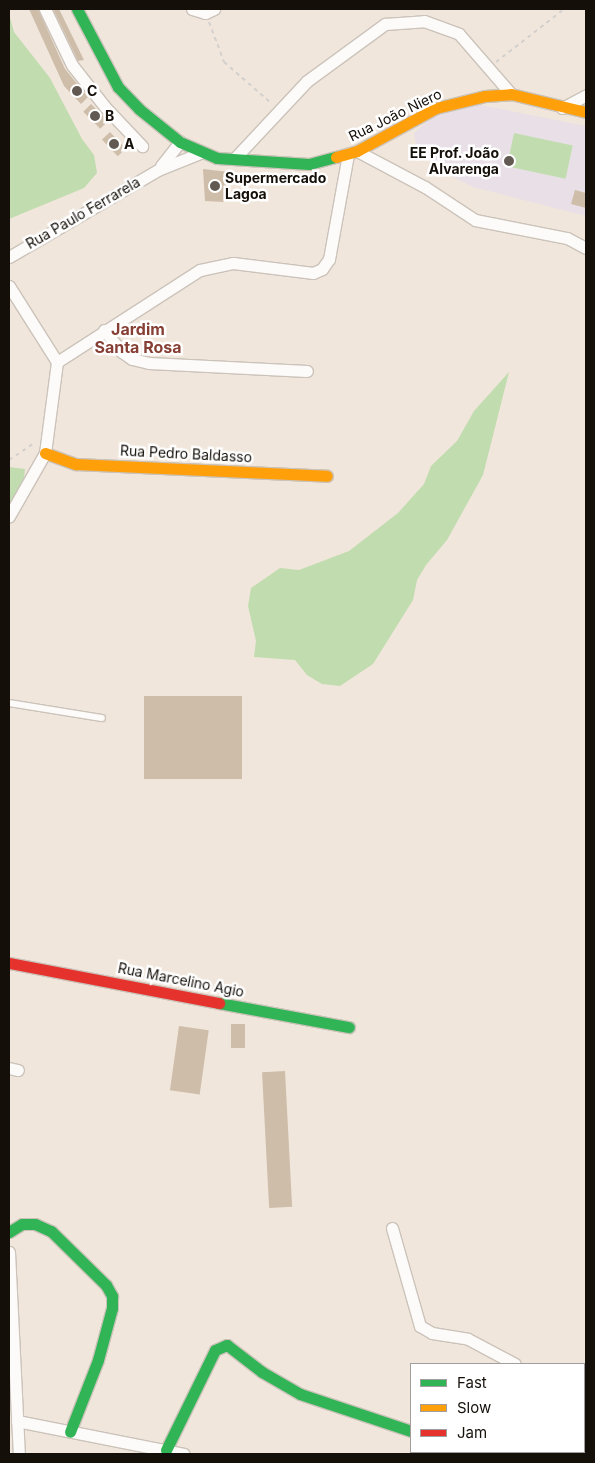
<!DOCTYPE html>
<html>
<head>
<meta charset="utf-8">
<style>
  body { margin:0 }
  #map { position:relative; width:595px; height:1463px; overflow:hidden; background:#f0e6db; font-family:Inter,sans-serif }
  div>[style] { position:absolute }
  .education>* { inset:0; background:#e9e0e7 }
  .green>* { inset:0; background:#c1dcaf; transform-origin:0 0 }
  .building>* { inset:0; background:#cebda9; transform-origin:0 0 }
  .path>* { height:2px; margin-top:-1px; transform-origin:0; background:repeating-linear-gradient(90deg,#d3d0cd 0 4px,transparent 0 8px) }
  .roads { filter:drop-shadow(1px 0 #cbc3ba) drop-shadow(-1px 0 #cbc3ba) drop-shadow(0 1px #cbc3ba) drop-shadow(0 -1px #cbc3ba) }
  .lane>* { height:5.5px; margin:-2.75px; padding:0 2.75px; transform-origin:2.75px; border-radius:2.75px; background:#fdfbfa }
  .street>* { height:11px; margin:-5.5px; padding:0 5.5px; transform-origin:5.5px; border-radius:5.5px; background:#fdfbfa }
  .fast>* { height:11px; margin:-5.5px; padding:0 5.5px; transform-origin:5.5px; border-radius:5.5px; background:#30b455 }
  .slow>* { height:11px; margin:-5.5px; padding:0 5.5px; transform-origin:5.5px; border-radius:5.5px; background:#ff9f0a }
  .jam>* { height:11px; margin:-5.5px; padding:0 5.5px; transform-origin:5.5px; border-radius:5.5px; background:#e5322d }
  .dots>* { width:14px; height:14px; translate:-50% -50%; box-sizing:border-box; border:2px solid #fff; border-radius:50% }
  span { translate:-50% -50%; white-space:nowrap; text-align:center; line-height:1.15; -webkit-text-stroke:5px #fff; paint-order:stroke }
  .poi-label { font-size:14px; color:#150f09; font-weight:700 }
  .left { translate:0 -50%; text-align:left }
  .right { translate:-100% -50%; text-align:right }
  .street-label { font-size:14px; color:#150f09 }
  .quarter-label { font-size:16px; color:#863f34; font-weight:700 }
  .frame { position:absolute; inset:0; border:10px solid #150f09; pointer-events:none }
  .legend { position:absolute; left:410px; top:1363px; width:175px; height:90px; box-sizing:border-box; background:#fff; border:1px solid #a19f9d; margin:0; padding:6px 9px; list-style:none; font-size:15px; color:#150f09 }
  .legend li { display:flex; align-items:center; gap:10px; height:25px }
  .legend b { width:25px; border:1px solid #a19f9d }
</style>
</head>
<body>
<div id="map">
  <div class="education">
    <i style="clip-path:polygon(464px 105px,481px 105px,586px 126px,586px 216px,473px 187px,441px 171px,416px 145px,414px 133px,437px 113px)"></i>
  </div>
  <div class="green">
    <i style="clip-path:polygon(9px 14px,14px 32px,50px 78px,82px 139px,94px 155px,97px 173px,84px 188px,9px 219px)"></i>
    <i style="left:514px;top:133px;width:60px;height:34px;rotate:12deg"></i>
    <i style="clip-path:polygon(509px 372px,483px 475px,447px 540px,426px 565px,417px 580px,413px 600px,373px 664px,340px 686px,322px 684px,307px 675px,295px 660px,254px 657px,256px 641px,248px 606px,251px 588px,280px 568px,299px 570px,349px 551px,398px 513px,424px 484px,431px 466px,457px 441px,474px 411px)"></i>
    <i style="clip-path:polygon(9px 467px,25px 469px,23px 487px,9px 513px)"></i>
  </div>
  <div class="building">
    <i style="clip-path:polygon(29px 9px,38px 9px,65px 69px,88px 97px,81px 104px,64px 86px)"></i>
    <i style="clip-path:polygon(53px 9px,59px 9px,84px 60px,78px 61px)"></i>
    <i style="left:91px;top:104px;width:24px;height:11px;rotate:45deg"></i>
    <i style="left:110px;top:132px;width:23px;height:11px;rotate:47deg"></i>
    <i style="clip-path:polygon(203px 169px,229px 172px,224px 202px,205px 201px)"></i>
    <i style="clip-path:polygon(575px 190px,586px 193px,586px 208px,571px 204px)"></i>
    <i style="left:144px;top:696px;width:98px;height:83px"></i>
    <i style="left:231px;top:1024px;width:14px;height:24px"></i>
    <i style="left:179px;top:1026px;width:30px;height:65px;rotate:8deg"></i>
    <i style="left:285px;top:1071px;width:136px;height:23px;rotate:87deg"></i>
  </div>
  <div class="path">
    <i style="left:209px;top:22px;width:43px;rotate:69.4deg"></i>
    <i style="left:224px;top:62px;width:62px;rotate:41.1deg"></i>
    <i style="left:496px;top:62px;width:86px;rotate:-37.9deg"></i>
    <i style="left:9px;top:460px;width:32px;rotate:-34deg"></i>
  </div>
  <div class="roads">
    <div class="lane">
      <i style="left:9px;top:703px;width:94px;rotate:9.2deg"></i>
    </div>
    <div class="street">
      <i style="left:45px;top:9px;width:62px;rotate:64.3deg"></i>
      <i style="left:72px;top:65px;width:53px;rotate:51.8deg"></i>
      <i style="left:105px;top:107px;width:54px;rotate:46.5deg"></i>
      <i style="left:192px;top:9px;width:14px;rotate:17deg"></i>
      <i style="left:205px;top:13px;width:10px;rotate:-24deg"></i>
      <i style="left:562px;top:108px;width:27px;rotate:-28deg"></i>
      <i style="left:357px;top:151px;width:77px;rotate:27.9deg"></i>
      <i style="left:425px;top:187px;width:60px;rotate:33.4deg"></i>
      <i style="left:475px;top:220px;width:94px;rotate:11.1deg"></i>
      <i style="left:567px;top:238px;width:21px;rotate:28deg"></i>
      <i style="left:234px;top:159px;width:107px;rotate:-46.9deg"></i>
      <i style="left:307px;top:81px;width:97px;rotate:-36.2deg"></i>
      <i style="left:385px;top:24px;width:39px;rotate:-4deg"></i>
      <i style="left:424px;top:21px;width:37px;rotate:20deg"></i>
      <i style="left:459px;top:34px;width:79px;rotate:49.1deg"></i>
      <i style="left:161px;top:166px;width:31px;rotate:-52deg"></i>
      <i style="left:9px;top:257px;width:173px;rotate:-30.3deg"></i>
      <i style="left:158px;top:170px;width:45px;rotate:-22deg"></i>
      <i style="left:9px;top:286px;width:90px;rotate:57.7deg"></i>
      <i style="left:57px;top:362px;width:92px;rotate:97.5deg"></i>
      <i style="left:45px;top:453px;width:73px;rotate:119.7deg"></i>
      <i style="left:104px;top:330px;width:28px;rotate:51deg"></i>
      <i style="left:122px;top:352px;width:12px;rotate:35deg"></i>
      <i style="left:132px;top:359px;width:17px;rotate:13deg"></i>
      <i style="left:149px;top:363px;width:158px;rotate:2.9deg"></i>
      <i style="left:57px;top:362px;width:170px;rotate:-32.8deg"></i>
      <i style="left:200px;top:270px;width:34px;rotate:-12deg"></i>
      <i style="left:233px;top:263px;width:81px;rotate:7.1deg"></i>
      <i style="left:313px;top:273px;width:10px;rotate:-24deg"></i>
      <i style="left:322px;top:269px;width:12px;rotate:-55deg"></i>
      <i style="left:329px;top:259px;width:107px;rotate:-79.7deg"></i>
      <i style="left:9px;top:1068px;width:9px;rotate:13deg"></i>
      <i style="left:392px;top:1228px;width:102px;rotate:74.1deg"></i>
      <i style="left:420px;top:1326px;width:14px;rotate:30deg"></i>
      <i style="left:432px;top:1333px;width:36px;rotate:9deg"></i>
      <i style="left:468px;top:1339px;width:53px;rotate:28deg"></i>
      <i style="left:9px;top:1252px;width:202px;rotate:87.2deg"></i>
      <i style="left:17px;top:1421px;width:170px;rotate:11.2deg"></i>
      <i style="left:460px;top:1452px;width:4px;rotate:34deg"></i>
      <i style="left:550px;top:1454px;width:2px;rotate:-90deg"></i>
    </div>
    <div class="fast">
      <i style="left:77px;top:9px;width:88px;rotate:62.3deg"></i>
      <i style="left:118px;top:87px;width:30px;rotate:46deg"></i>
      <i style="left:139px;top:109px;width:53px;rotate:38.8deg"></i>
      <i style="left:180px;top:142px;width:40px;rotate:23.4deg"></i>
      <i style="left:217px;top:158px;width:92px;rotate:3.7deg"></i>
      <i style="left:309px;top:164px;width:28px;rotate:-15deg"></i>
      <i style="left:219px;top:1003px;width:132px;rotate:10.5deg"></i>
      <i style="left:9px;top:1232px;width:15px;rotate:-32deg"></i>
      <i style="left:22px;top:1224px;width:13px"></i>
      <i style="left:35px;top:1224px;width:17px;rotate:24deg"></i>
      <i style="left:51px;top:1231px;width:77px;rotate:44.5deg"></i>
      <i style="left:106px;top:1285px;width:13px;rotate:61deg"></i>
      <i style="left:112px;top:1296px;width:12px;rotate:90deg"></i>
      <i style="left:112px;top:1308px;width:54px;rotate:105.1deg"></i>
      <i style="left:98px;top:1360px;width:77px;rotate:111.3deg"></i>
      <i style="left:166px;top:1450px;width:111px;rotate:-63.9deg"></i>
      <i style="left:215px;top:1350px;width:13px;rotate:-23deg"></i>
      <i style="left:227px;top:1345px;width:44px;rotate:37.6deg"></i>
      <i style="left:262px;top:1372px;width:44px;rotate:30.1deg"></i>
      <i style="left:300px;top:1394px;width:117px;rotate:18.4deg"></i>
    </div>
    <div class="slow">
      <i style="left:336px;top:157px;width:22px;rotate:-16deg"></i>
      <i style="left:357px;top:151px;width:90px;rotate:-28.6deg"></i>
      <i style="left:436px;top:108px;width:50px;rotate:-13.8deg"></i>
      <i style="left:485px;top:96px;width:26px;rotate:-4deg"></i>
      <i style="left:511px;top:94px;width:77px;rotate:13.5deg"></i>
      <i style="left:45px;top:453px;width:33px;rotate:20deg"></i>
      <i style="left:76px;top:464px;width:251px;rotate:2.7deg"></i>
    </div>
    <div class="jam">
      <i style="left:9px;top:963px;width:214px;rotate:10.8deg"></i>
    </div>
  </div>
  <div class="dots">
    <i style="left:77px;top:91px;background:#625a52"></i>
    <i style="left:95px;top:116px;background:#625a52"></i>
    <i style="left:114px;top:144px;background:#625a52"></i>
    <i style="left:509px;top:161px;background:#625a52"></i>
    <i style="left:215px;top:186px;background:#625a52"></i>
  </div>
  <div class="poi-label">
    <span class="left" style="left:87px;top:91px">C</span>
    <span class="left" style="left:105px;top:116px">B</span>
    <span class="left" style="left:124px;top:144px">A</span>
    <span class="right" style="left:499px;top:161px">EE Prof. João<br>Alvarenga</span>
    <span class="left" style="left:225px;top:186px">Supermercado<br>Lagoa</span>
  </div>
  <div class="street-label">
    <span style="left:395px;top:115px;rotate:-26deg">Rua João Niero</span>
    <span style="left:83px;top:213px;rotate:-30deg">Rua Paulo Ferrarela</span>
    <span style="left:186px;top:454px;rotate:3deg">Rua Pedro Baldasso</span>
    <span style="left:181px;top:980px;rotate:11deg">Rua Marcelino Agio</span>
  </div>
  <div class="quarter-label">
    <span style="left:138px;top:338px">Jardim<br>Santa Rosa</span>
  </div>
  <div class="frame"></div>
  <ul class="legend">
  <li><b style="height:6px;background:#30b455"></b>Fast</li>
  <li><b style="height:6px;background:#ff9f0a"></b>Slow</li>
  <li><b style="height:6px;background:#e5322d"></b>Jam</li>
  </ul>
</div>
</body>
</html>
